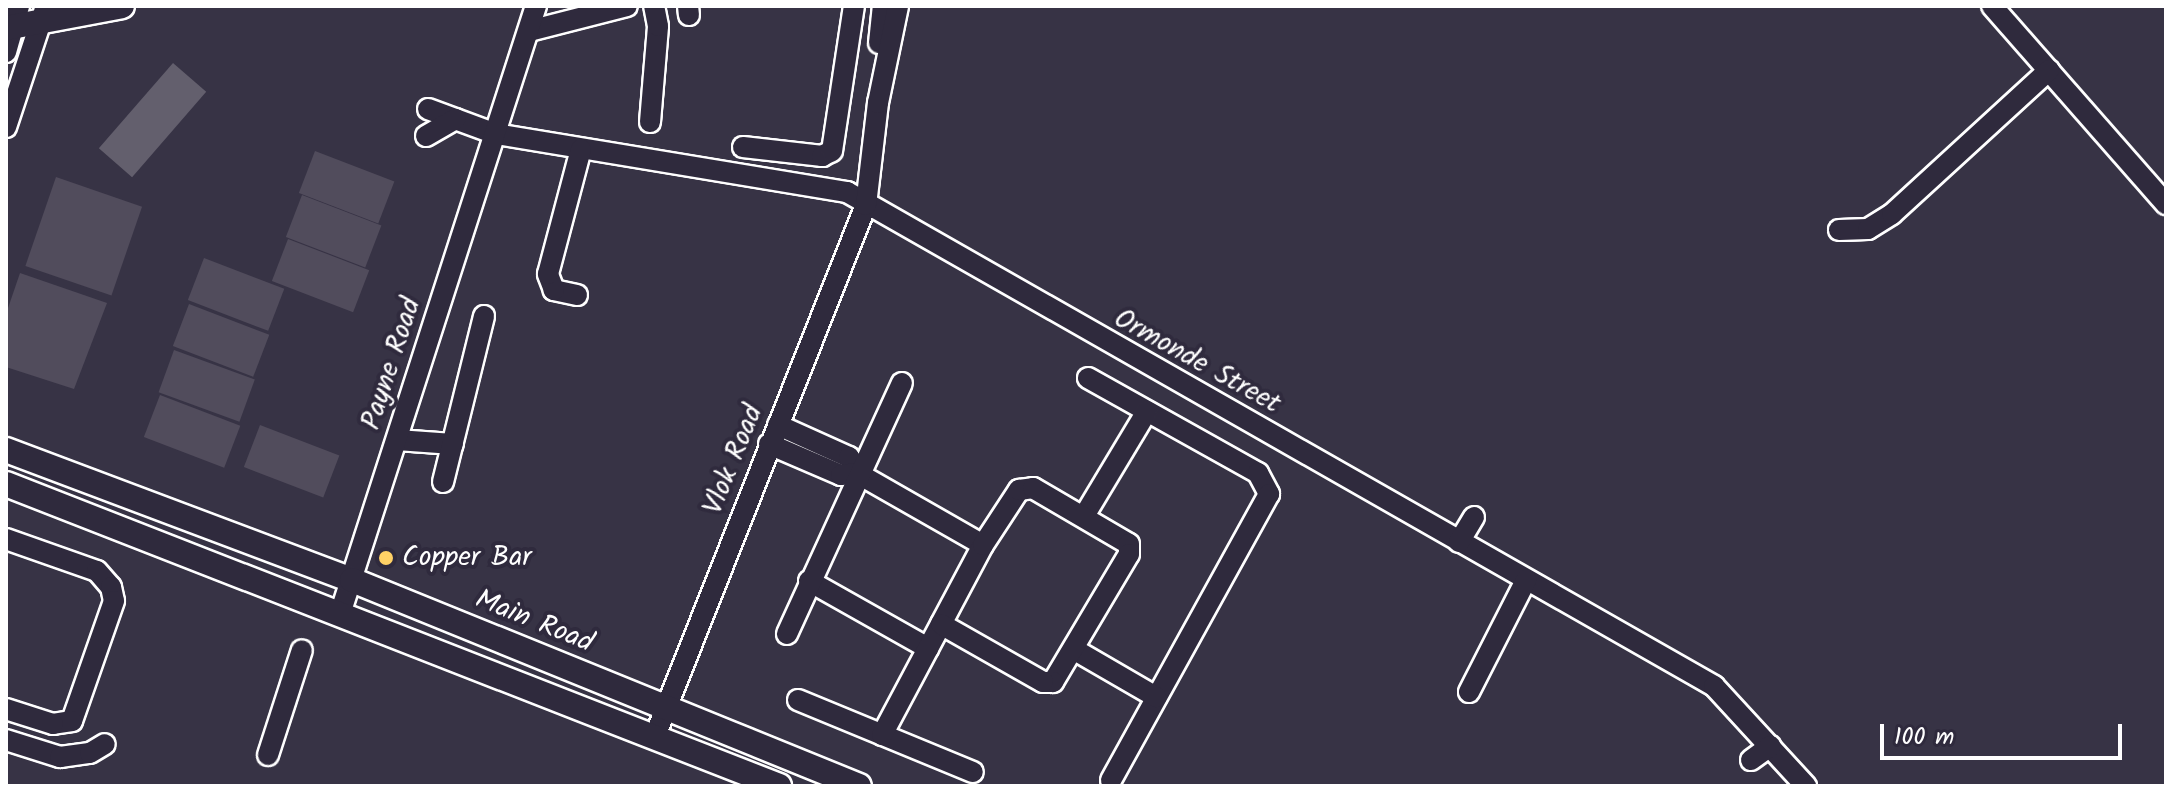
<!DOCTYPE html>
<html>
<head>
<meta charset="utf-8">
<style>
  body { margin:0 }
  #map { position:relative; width:2172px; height:792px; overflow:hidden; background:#373345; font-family:Kalam,sans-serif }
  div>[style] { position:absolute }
  .green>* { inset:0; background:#514c5c; transform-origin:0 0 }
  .building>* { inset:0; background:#635f6d; transform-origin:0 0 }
  .roads { filter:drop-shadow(2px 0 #fff) drop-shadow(-2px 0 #fff) drop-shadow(0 2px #fff) drop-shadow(0 -2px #fff) }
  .minor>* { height:20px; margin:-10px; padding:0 10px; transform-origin:10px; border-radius:10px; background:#2f2a3d }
  .major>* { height:24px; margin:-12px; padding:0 12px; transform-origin:12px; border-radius:12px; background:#2f2a3d }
  .dots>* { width:22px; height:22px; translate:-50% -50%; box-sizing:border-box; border:4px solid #2f2a3d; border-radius:50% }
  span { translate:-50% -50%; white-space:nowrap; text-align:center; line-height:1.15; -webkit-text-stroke:8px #2f2a3d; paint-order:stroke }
  .street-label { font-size:28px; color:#fff }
  .poi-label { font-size:28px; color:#fff }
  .left { translate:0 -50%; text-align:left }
  .frame { position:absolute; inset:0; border:8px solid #fff; pointer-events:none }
  .scale { position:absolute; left:1880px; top:724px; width:242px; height:36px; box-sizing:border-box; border:4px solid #fff; border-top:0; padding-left:10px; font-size:24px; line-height:28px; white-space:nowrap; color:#fff; -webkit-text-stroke:6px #2f2a3d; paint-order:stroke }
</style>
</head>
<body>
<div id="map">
  <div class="green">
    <i style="left:315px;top:151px;width:85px;height:45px;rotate:21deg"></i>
    <i style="left:56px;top:177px;width:91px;height:94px;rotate:19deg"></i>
    <i style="left:302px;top:195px;width:85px;height:45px;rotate:21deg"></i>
    <i style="left:288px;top:239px;width:87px;height:45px;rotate:21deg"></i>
    <i style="left:204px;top:258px;width:86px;height:45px;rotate:21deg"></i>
    <i style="clip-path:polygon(20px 273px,107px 303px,74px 389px,6px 367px,6px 314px)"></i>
    <i style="left:189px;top:304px;width:86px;height:45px;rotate:21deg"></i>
    <i style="left:174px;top:350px;width:86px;height:45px;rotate:20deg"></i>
    <i style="left:160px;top:395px;width:86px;height:45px;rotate:21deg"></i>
    <i style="left:260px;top:425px;width:85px;height:45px;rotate:21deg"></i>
  </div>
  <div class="building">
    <i style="left:173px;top:63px;width:44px;height:113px;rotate:41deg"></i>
  </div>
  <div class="roads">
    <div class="minor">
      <i style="left:688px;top:6px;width:9px;rotate:84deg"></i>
      <i style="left:1992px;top:6px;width:264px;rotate:48.7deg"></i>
      <i style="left:529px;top:31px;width:101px;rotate:-14.3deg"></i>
      <i style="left:879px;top:43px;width:37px;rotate:-84deg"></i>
      <i style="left:6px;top:52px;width:48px;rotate:-74.2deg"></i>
      <i style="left:428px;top:109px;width:72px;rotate:20.2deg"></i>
      <i style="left:496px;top:134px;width:356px;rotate:9.4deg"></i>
      <i style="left:847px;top:192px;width:998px;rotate:29.67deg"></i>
      <i style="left:1714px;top:686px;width:136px;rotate:47.4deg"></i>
      <i style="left:650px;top:122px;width:96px;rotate:-85.2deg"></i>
      <i style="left:658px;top:26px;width:20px;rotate:-101deg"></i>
      <i style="left:6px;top:127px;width:127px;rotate:-71.7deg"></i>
      <i style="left:426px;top:136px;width:34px;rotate:-30deg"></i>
      <i style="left:743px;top:147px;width:80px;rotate:6.5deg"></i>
      <i style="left:822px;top:156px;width:11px;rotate:-27deg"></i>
      <i style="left:832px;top:151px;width:147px;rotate:-81.4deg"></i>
      <i style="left:1839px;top:230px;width:29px;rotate:-2deg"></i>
      <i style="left:1868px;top:229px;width:28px;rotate:-32deg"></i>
      <i style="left:1892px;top:214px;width:213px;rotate:-42.5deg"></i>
      <i style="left:577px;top:295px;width:24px;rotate:-168deg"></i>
      <i style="left:554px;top:290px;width:17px;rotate:-111deg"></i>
      <i style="left:548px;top:274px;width:129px;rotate:-75.2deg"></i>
      <i style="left:1088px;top:378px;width:195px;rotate:29.2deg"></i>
      <i style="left:1258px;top:473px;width:24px;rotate:62deg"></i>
      <i style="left:1269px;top:494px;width:327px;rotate:118.9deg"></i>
      <i style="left:778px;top:425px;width:78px;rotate:24.3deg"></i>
      <i style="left:849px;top:457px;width:18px;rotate:63deg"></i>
      <i style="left:857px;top:473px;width:145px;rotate:29.7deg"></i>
      <i style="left:397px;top:440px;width:56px;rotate:4.1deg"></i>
      <i style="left:769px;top:444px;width:78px;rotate:23.3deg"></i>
      <i style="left:841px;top:475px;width:16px;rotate:-7deg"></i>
      <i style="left:443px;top:482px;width:171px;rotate:-76.1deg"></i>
      <i style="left:1084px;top:516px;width:122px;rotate:-59deg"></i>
      <i style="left:6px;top:539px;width:96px;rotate:19.4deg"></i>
      <i style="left:97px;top:571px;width:21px;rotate:49deg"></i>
      <i style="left:111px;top:587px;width:14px;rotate:78deg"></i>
      <i style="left:114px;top:601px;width:127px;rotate:109.3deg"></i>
      <i style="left:72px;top:721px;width:19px;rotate:171deg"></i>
      <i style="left:53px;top:724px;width:49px;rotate:-162.3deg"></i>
      <i style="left:1459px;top:542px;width:29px;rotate:-59deg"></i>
      <i style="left:809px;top:581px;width:137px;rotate:29.4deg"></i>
      <i style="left:341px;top:611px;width:636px;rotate:-72.14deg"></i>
      <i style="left:787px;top:634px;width:276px;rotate:-65.4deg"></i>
      <i style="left:1075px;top:650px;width:94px;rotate:30.1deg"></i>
      <i style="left:1469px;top:692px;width:126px;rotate:-63deg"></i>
      <i style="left:798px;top:700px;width:189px;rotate:22.4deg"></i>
      <i style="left:882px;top:735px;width:126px;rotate:-62deg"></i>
      <i style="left:941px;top:624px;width:89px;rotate:-62deg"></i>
      <i style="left:983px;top:545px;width:66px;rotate:-56.8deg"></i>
      <i style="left:1019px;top:490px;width:14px;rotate:-8deg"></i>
      <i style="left:1033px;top:488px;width:111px;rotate:30.3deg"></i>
      <i style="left:1129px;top:544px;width:10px;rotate:90deg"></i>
      <i style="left:1129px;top:554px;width:149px;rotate:120.7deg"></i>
      <i style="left:1053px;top:682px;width:10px;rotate:180deg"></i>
      <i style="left:1043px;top:682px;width:117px;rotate:-150.4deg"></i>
      <i style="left:655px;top:736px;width:571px;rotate:-68.33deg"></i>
      <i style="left:866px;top:205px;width:103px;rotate:-83.3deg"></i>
      <i style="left:878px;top:103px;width:99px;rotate:-78.3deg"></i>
      <i style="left:6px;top:740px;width:57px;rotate:17.5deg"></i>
      <i style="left:60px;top:757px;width:30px;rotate:-8deg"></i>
      <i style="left:90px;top:753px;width:17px;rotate:-31deg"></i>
      <i style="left:268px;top:755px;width:110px;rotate:-72.1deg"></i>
      <i style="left:1751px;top:760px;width:24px;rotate:-36deg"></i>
    </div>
    <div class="major">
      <i style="left:6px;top:28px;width:118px;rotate:-10.7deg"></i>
      <i style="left:6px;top:450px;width:370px;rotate:20.6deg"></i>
      <i style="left:352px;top:580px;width:547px;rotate:22.11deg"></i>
      <i style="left:6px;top:484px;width:830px;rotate:21.34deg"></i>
    </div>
  </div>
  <div class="dots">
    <i style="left:386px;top:558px;background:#ffd166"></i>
  </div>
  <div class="street-label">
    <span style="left:1197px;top:362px;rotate:29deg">Ormonde Street</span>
    <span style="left:392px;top:364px;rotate:-72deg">Payne Road</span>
    <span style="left:734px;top:460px;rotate:-68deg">Vlok Road</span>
    <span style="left:534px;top:622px;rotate:22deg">Main Road</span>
  </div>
  <div class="poi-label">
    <span class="left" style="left:402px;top:558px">Copper Bar</span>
  </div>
  <div class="frame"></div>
  <div class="scale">100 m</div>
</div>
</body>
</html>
